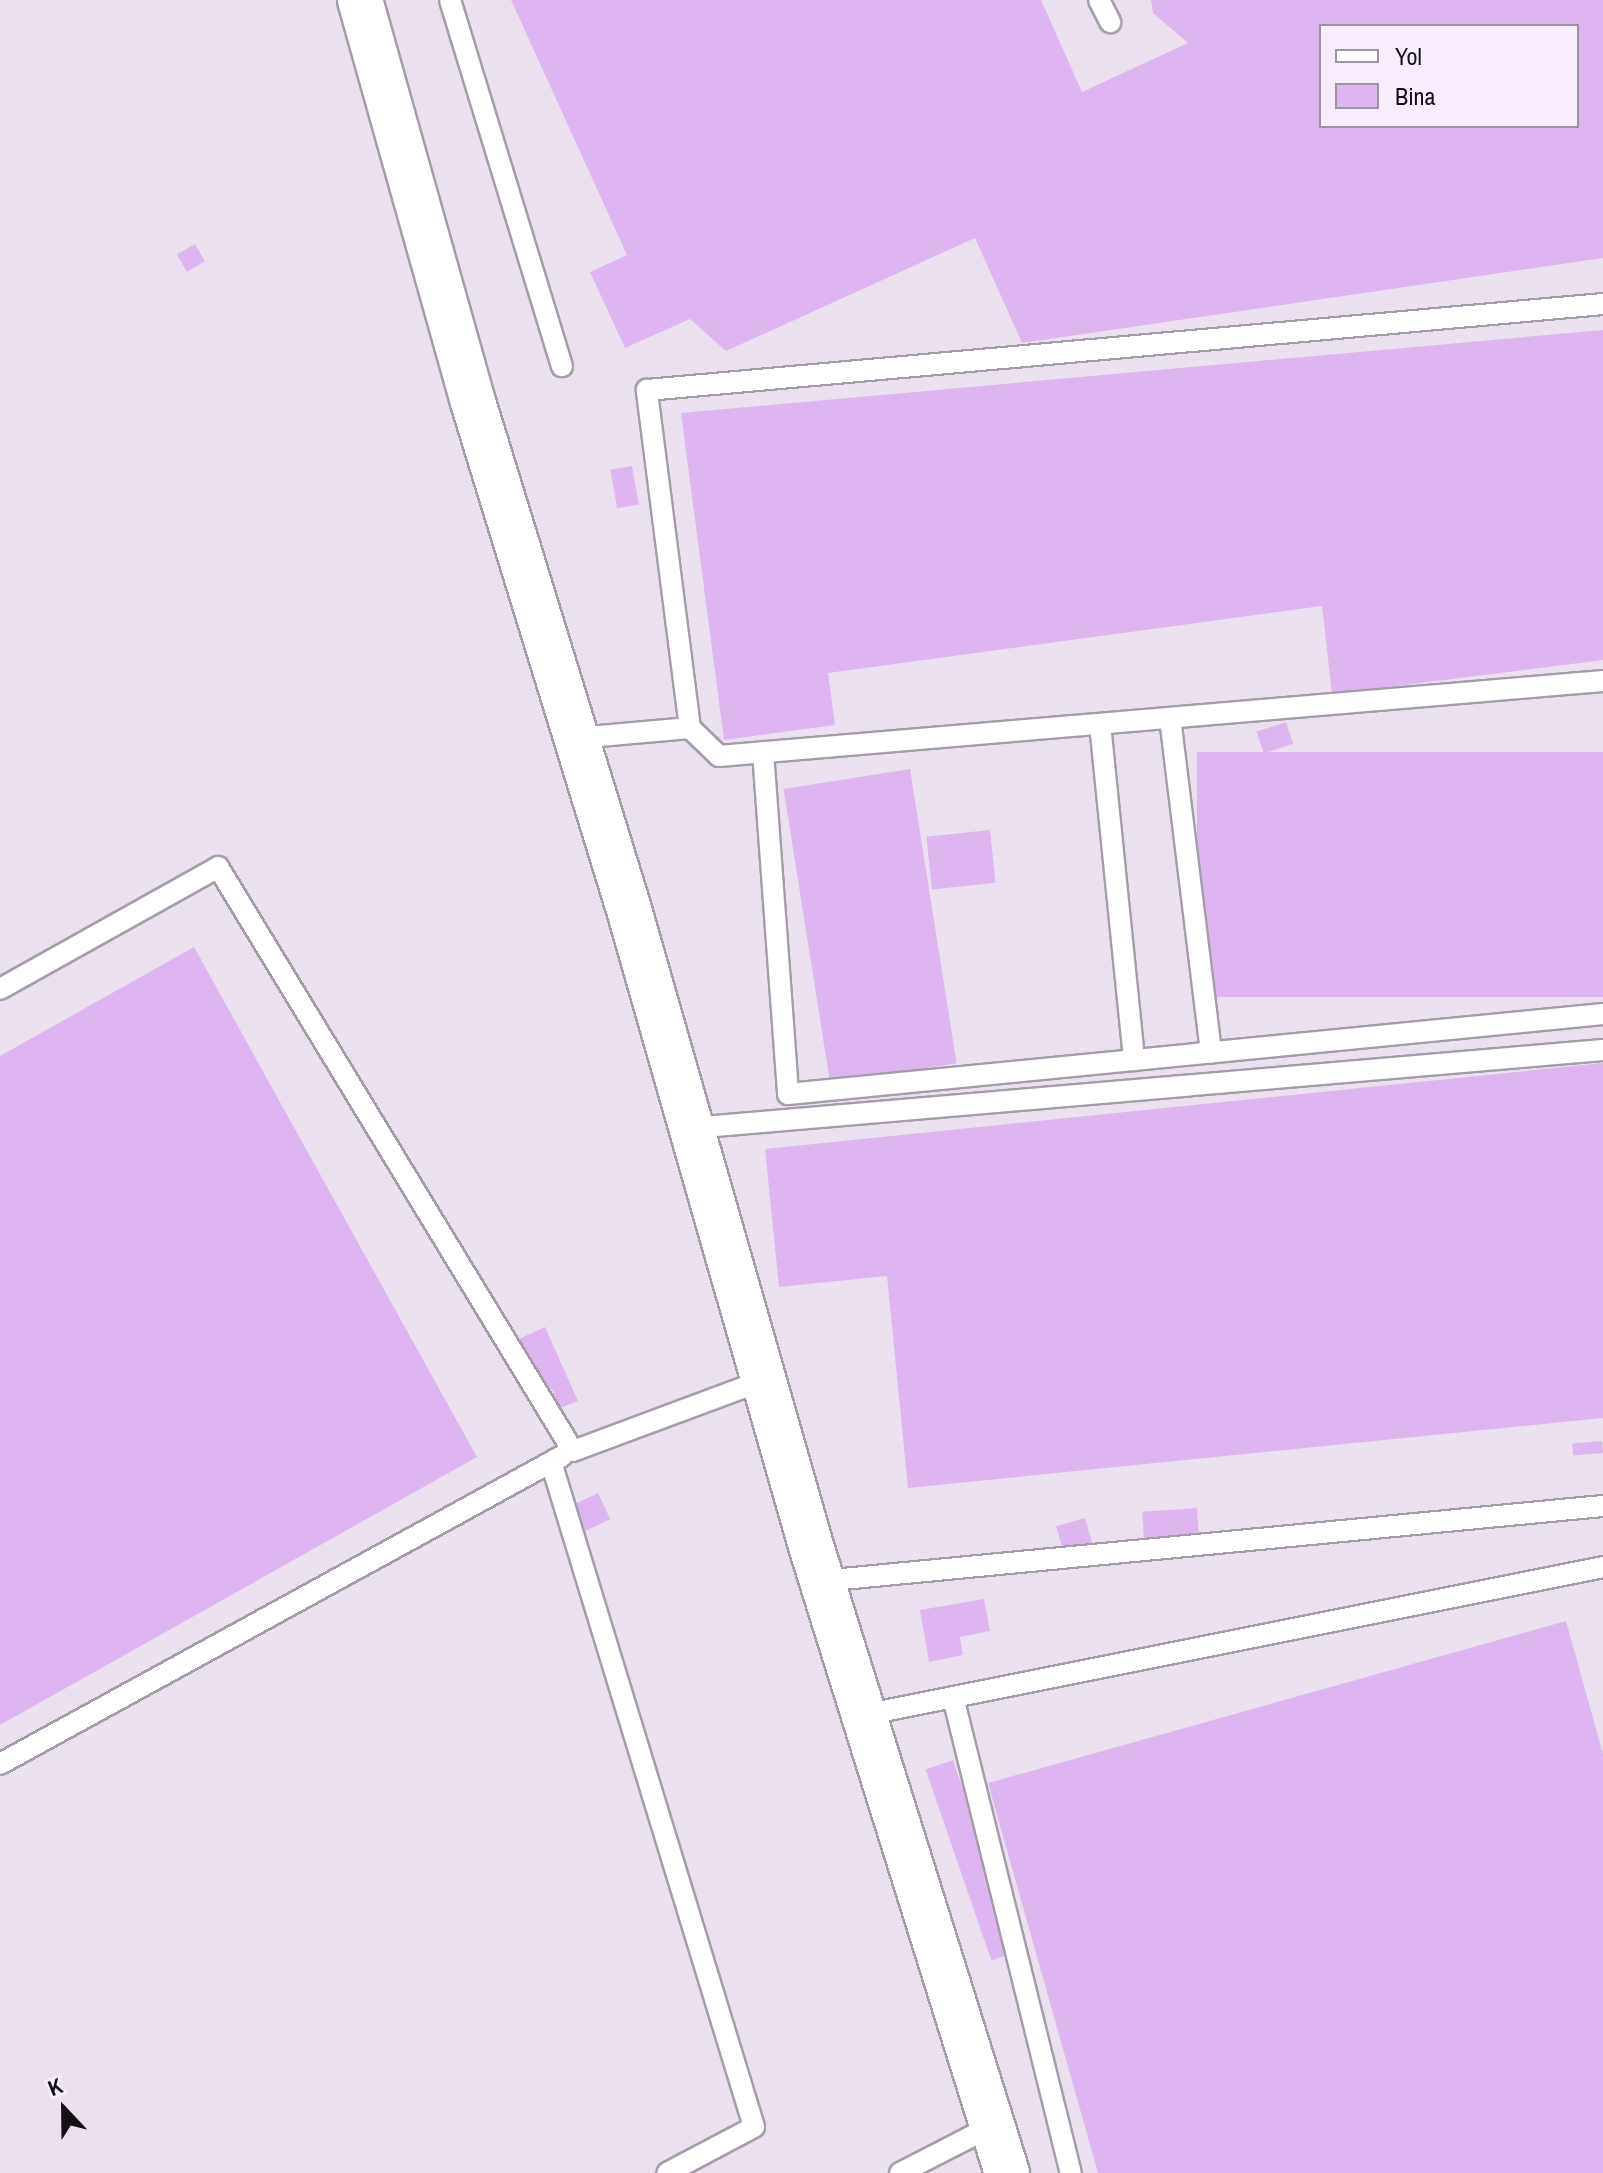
<!DOCTYPE html>
<html>
<head>
<meta charset="utf-8">
<style>
  body { margin:0 }
  #map { position:relative; width:1603px; height:2173px; overflow:hidden; background:#eae0ee; font-family:"Archivo Narrow",sans-serif }
  div>[style] { position:absolute }
  .building>* { inset:0; background:#deb6ef; transform-origin:0 0 }
  .roads { filter:drop-shadow(2px 0 #a59ca9) drop-shadow(-2px 0 #a59ca9) drop-shadow(0 2px #a59ca9) drop-shadow(0 -2px #a59ca9) }
  .lane>* { height:20px; margin:-10px; padding:0 10px; transform-origin:10px; border-radius:10px; background:#fff }
  .secondary>* { height:44px; margin:-22px; padding:0 22px; transform-origin:22px; border-radius:22px; background:#fff }
  span { translate:-50% -50%; white-space:nowrap; text-align:center; line-height:1.15; -webkit-text-stroke:6px #f7edfc; paint-order:stroke }
  .legend { position:absolute; left:1319px; top:24px; width:260px; height:104px; box-sizing:border-box; background:#f7edfc; border:2px solid #9c95a0; margin:0; padding:10px 14px; list-style:none; font-size:24px; color:#141015 }
  .legend li { display:flex; align-items:center; gap:16px; height:40px }
  .legend b { width:40px; border:2px solid #9c95a0 }
  .north { position:absolute; left:24px; top:2069px; width:80px; height:80px; -webkit-text-stroke:6px #f7edfc; paint-order:stroke; rotate:338deg; font-size:22px; font-weight:700; line-height:32px; text-align:center; color:#141015 }
  .north::after { content:''; display:block; margin:auto; width:28px; height:36px; background:#141015; clip-path:polygon(50% 0,100% 100%,50% 72%,0 100%) }
</style>
</head>
<body>
<div id="map">
  <div class="building">
    <i style="clip-path:polygon(evenodd,511px 0,1041px 0,1082px 92px,1188px 43px,1153px 13px,1151px 0,1603px 0,1603px 258px,1022px 343px,975px 238px,726px 351px,690px 319px,625px 348px,590px 272px,627px 255px,511px 0,1321px 26px,1577px 26px,1577px 126px,1321px 126px,1321px 26px)"></i>
    <i style="left:195px;top:244px;width:20px;height:21px;rotate:60deg"></i>
    <i style="clip-path:polygon(1603px 330px,1603px 660px,1332px 694px,1322px 606px,828px 673px,835px 725px,724px 740px,681px 413px)"></i>
    <i style="left:632px;top:466px;width:39px;height:22px;rotate:80deg"></i>
    <i style="left:1286px;top:722px;width:23px;height:31px;rotate:72deg"></i>
    <i style="left:1603px;top:752px;width:245px;height:406px;rotate:90deg"></i>
    <i style="left:910px;top:769px;width:298px;height:128px;rotate:81deg"></i>
    <i style="left:990px;top:830px;width:53px;height:64px;rotate:84deg"></i>
    <i style="clip-path:polygon(194px 947px,477px 1457px,0 1725px,0 1056px)"></i>
    <i style="clip-path:polygon(1603px 1063px,1603px 1418px,908px 1488px,887px 1276px,779px 1287px,765px 1149px)"></i>
    <i style="clip-path:polygon(545px 1327px,578px 1401px,560px 1408px,552px 1389px,534px 1397px,510px 1343px)"></i>
    <i style="left:1602px;top:1441px;width:12px;height:30px;rotate:85deg"></i>
    <i style="left:598px;top:1493px;width:29px;height:40px;rotate:65deg"></i>
    <i style="left:1197px;top:1508px;width:31px;height:55px;rotate:86deg"></i>
    <i style="left:1085px;top:1518px;width:32px;height:30px;rotate:74deg"></i>
    <i style="clip-path:polygon(984px 1599px,990px 1631px,960px 1637px,963px 1655px,929px 1662px,920px 1610px)"></i>
    <i style="clip-path:polygon(1566px 1621px,1603px 1754px,1603px 2173px,1098px 2173px,988px 1783px)"></i>
    <i style="left:953px;top:1760px;width:202px;height:29px;rotate:71deg"></i>
  </div>
  <div class="roads">
    <div class="lane">
      <i style="left:450px;top:0;width:383px;rotate:73deg"></i>
      <i style="left:1099px;top:0;width:25px;rotate:63deg"></i>
      <i style="left:1170px;top:718px;width:337px;rotate:83deg"></i>
      <i style="left:1100px;top:724px;width:338px;rotate:84.2deg"></i>
      <i style="left:690px;top:728px;width:341px;rotate:-97.3deg"></i>
      <i style="left:647px;top:390px;width:960px;rotate:-5.14deg"></i>
      <i style="left:577px;top:738px;width:113px;rotate:-5.1deg"></i>
      <i style="left:690px;top:728px;width:40px;rotate:44deg"></i>
      <i style="left:719px;top:756px;width:887px;rotate:-4.85deg"></i>
      <i style="left:763px;top:752px;width:343px;rotate:85.8deg"></i>
      <i style="left:788px;top:1094px;width:819px;rotate:-5.61deg"></i>
      <i style="left:0;top:989px;width:250px;rotate:-29.2deg"></i>
      <i style="left:218px;top:867px;width:683px;rotate:58.71deg"></i>
      <i style="left:573px;top:1451px;width:204px;rotate:-20.4deg"></i>
      <i style="left:692px;top:1128px;width:914px;rotate:-4.89deg"></i>
      <i style="left:551px;top:1462px;width:695px;rotate:73.02deg"></i>
      <i style="left:754px;top:2127px;width:98px;rotate:152.1deg"></i>
      <i style="left:822px;top:1581px;width:785px;rotate:-5.49deg"></i>
      <i style="left:953px;top:1697px;width:490px;rotate:76.1deg"></i>
      <i style="left:864px;top:1715px;width:754px;rotate:-11.32deg"></i>
      <i style="left:0;top:1764px;width:641px;rotate:-28.72deg"></i>
      <i style="left:900px;top:2173px;width:103px;rotate:-27.1deg"></i>
    </div>
    <div class="secondary">
      <i style="left:360px;top:0;width:418px;rotate:74.3deg"></i>
      <i style="left:473px;top:402px;width:527px;rotate:72.91deg"></i>
      <i style="left:628px;top:906px;width:666px;rotate:74.04deg"></i>
      <i style="left:811px;top:1546px;width:657px;rotate:72.64deg"></i>
    </div>
  </div>
  <ul class="legend">
  <li><b style="height:10px;background:#fff"></b>Yol</li>
  <li><b style="height:22px;background:#deb6ef"></b>Bina</li>
  </ul>
  <div class="north">K</div>
</div>
</body>
</html>
